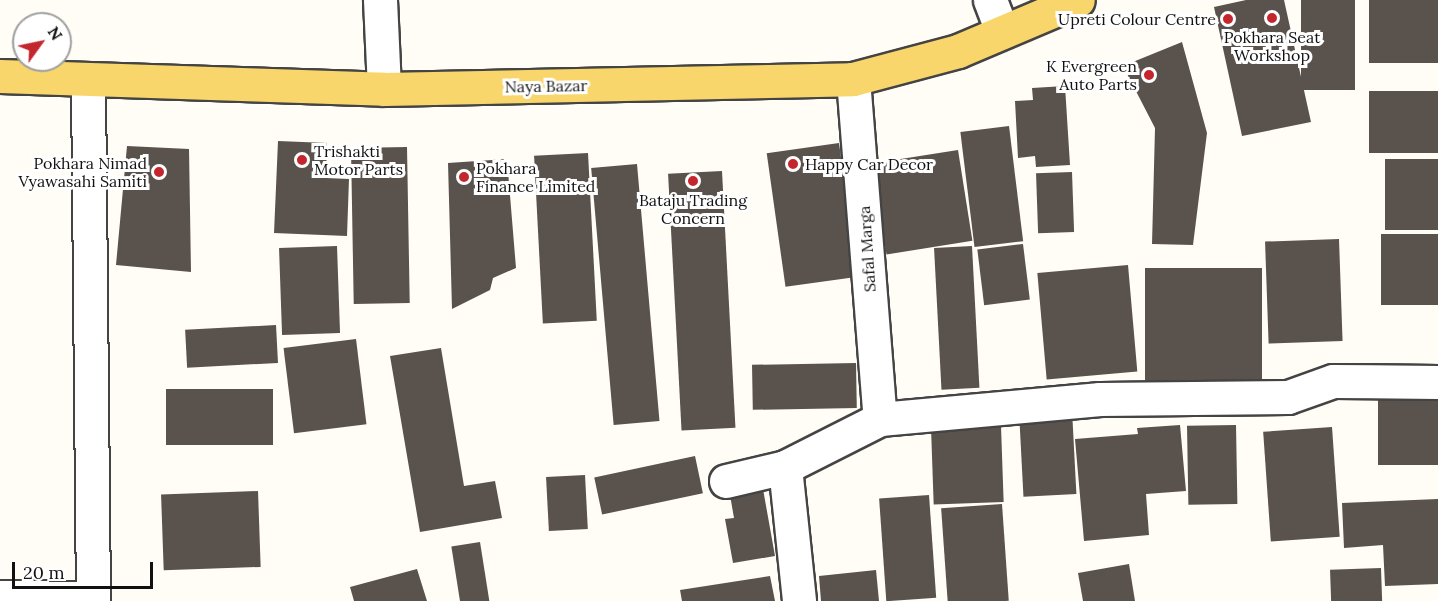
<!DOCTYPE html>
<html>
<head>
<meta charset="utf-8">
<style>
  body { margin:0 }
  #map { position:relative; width:1438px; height:601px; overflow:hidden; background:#fffdf5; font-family:Lora,serif }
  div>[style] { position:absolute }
  .building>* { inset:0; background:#5a524d; transform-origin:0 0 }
  .roads { filter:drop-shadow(2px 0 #444) drop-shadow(-2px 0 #444) drop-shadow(0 2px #444) drop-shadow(0 -2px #444) }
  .minor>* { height:33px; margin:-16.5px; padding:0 16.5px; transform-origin:16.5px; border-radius:16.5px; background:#fff }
  .major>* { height:33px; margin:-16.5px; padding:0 16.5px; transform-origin:16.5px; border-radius:16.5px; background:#f9d66b }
  .dots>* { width:16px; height:16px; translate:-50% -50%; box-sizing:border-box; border:3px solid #fff; border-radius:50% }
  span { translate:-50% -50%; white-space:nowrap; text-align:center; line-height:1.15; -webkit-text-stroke:6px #fff; paint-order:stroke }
  .poi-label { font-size:16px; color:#111 }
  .right { translate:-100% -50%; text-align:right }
  .left { translate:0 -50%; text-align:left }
  .street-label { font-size:16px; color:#111 }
  .north { position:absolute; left:12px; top:12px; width:60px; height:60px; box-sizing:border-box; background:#fff; border:2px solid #a0a0a0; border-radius:50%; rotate:57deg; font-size:16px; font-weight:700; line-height:24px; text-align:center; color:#111 }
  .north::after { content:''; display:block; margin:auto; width:21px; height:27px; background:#c4262e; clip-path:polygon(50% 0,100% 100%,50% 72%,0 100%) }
  .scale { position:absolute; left:12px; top:562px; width:141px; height:27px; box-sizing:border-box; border:3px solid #111; border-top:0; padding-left:8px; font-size:18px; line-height:21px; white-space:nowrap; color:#111; -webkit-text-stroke:4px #fff; paint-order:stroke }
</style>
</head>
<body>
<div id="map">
  <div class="building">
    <i style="clip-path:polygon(1246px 0,1284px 0,1311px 122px,1242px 136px,1214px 7px)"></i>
    <i style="left:1301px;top:0;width:54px;height:90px"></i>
    <i style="left:1369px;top:0;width:69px;height:63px"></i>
    <i style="clip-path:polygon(1182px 42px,1207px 133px,1193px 245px,1152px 244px,1155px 128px,1123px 66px)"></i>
    <i style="clip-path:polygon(1065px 86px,1070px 165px,1036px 167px,1035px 156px,1018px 158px,1015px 101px,1033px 100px,1032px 88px)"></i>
    <i style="left:1438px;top:91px;width:62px;height:69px;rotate:90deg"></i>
    <i style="left:1009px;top:126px;width:116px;height:49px;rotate:83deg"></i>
    <i style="clip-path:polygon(278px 141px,327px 143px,326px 178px,349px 179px,347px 236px,274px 233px)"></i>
    <i style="left:839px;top:143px;width:135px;height:73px;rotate:82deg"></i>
    <i style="clip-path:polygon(127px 146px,189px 149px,191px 272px,116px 265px)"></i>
    <i style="left:407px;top:147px;width:156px;height:56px;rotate:89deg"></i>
    <i style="left:958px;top:150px;width:92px;height:87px;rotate:81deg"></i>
    <i style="left:588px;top:153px;width:168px;height:54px;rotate:87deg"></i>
    <i style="clip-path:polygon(507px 159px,516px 268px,493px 278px,490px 290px,452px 309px,448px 163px)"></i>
    <i style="left:1438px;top:159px;width:71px;height:53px;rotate:90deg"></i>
    <i style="left:637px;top:164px;width:258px;height:46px;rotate:85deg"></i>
    <i style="left:722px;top:171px;width:257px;height:54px;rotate:87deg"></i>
    <i style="left:1072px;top:172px;width:60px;height:36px;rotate:88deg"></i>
    <i style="left:1438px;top:234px;width:71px;height:57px;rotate:90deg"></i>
    <i style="left:1339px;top:239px;width:102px;height:74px;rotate:88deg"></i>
    <i style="left:1023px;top:244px;width:56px;height:46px;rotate:83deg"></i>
    <i style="left:337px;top:246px;width:87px;height:58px;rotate:88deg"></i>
    <i style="left:972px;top:246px;width:142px;height:38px;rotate:87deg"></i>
    <i style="left:1128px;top:265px;width:107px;height:91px;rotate:85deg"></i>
    <i style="left:1145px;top:268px;width:117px;height:113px"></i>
    <i style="left:276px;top:325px;width:38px;height:91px;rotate:87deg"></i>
    <i style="left:356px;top:339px;width:86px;height:73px;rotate:83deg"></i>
    <i style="clip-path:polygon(441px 348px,464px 486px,495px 481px,502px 518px,420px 532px,390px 356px)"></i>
    <i style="left:856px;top:363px;width:45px;height:104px;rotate:89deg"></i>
    <i style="left:166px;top:389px;width:107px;height:56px"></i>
    <i style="left:1438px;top:392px;width:73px;height:60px;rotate:90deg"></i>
    <i style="left:1072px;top:410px;width:84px;height:53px;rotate:87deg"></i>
    <i style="clip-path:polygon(1180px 425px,1186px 491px,1146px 494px,1149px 535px,1084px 541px,1075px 439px,1138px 434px,1137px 428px)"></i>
    <i style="left:1236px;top:425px;width:79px;height:49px;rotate:89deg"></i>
    <i style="left:1001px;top:426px;width:76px;height:70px;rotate:88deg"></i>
    <i style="left:1332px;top:427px;width:110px;height:69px;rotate:86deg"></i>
    <i style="left:695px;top:456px;width:38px;height:103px;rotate:78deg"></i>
    <i style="left:585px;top:475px;width:54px;height:39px;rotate:87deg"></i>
    <i style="clip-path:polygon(763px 489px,775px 556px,733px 563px,725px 519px,734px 518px,730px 495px)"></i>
    <i style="left:258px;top:491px;width:76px;height:97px;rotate:88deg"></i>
    <i style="left:929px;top:495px;width:103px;height:50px;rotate:86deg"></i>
    <i style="clip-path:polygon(1438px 499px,1438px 584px,1385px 586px,1383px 545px,1344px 548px,1342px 503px)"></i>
    <i style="left:1002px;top:504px;width:97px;height:61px;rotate:86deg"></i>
    <i style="left:480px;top:542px;width:60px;height:29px;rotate:81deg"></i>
    <i style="clip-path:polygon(1129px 564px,1135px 601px,1083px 601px,1078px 573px)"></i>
    <i style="left:1381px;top:568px;width:33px;height:51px;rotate:88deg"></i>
    <i style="clip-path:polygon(417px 569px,427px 601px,354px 601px,350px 587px)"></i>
    <i style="clip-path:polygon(876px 570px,879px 601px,821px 601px,819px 576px)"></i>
    <i style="clip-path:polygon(770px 576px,775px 601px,682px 601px,680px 590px)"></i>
  </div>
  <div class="roads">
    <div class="minor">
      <i style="left:380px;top:0;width:89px;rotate:87.4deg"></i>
      <i style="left:990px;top:0;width:34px;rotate:69deg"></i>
      <i style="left:853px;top:79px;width:341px;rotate:85.5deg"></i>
      <i style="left:88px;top:81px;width:520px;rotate:89.45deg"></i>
      <i style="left:785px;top:467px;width:135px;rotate:84deg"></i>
      <i style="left:726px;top:481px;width:61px;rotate:-13.3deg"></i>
      <i style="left:785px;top:467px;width:106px;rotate:-26.8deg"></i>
      <i style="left:880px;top:419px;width:221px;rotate:-5.2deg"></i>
      <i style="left:1100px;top:399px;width:188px;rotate:-0.6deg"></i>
      <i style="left:1288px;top:397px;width:48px;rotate:-19.6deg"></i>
      <i style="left:1333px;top:381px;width:105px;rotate:0.5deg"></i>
      <i style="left:0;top:597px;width:93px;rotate:0.6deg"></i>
    </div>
    <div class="major">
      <i style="left:0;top:76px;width:384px;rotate:1.9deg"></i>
      <i style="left:384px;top:89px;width:469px;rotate:-1.2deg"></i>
      <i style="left:853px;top:79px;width:109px;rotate:-14.9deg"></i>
      <i style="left:958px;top:51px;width:130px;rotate:-23deg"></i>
    </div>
  </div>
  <div class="dots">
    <i style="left:1272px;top:18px;background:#c4262e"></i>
    <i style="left:1228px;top:19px;background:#c4262e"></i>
    <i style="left:1149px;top:75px;background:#c4262e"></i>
    <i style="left:302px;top:160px;background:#c4262e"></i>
    <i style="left:793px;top:164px;background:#c4262e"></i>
    <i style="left:159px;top:172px;background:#c4262e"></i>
    <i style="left:464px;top:177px;background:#c4262e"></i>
    <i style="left:693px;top:181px;background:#c4262e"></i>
  </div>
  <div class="poi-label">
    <span class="right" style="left:1216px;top:19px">Upreti Colour Centre</span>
    <span style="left:1272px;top:46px">Pokhara Seat<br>Workshop</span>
    <span class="right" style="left:1137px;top:75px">K Evergreen<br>Auto Parts</span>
    <span class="left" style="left:314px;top:160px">Trishakti<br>Motor Parts</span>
    <span class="right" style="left:147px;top:172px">Pokhara Nimad<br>Vyawasahi Samiti</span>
    <span class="left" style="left:805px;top:164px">Happy Car Decor</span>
    <span class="left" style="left:476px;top:177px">Pokhara<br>Finance Limited</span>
    <span style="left:693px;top:209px">Bataju Trading<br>Concern</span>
  </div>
  <div class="street-label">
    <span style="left:546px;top:86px;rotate:-1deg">Naya Bazar</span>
    <span style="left:867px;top:249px;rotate:-94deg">Safal Marga</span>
  </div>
  <div class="north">N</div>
  <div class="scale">20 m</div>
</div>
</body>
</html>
